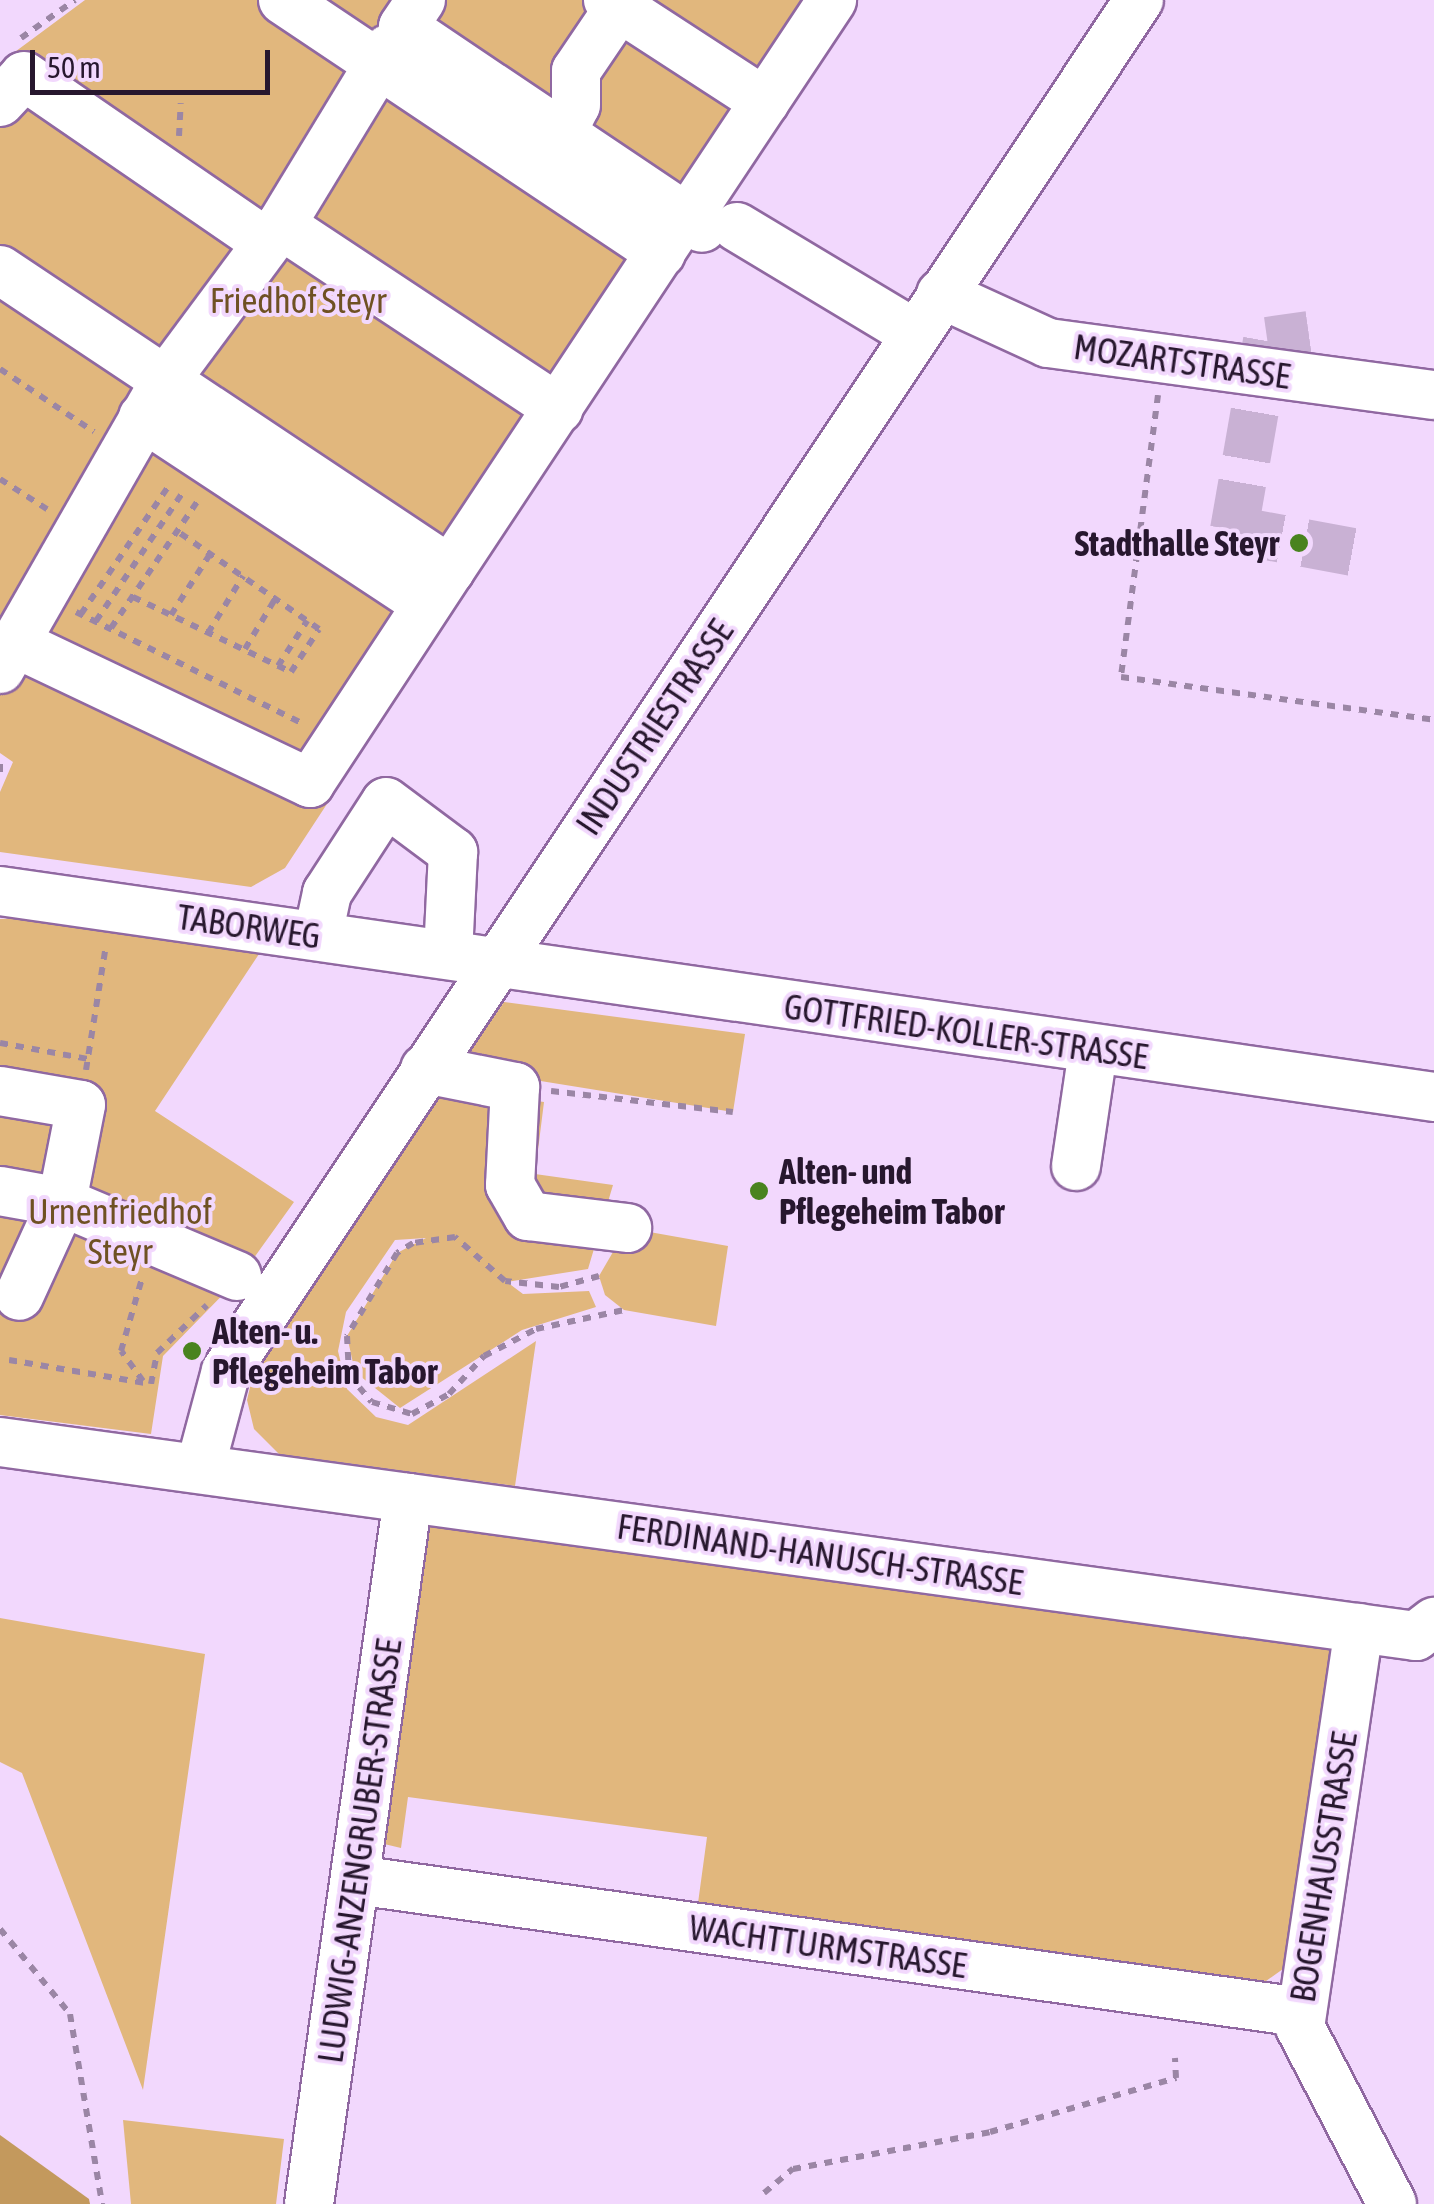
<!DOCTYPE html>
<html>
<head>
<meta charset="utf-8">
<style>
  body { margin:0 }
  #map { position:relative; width:1434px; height:2204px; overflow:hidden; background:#f2d8fd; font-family:"Asap Condensed",sans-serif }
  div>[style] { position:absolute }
  .green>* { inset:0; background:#e1b77d }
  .forest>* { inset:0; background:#c3995d }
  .minor-tunnel>* { height:48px; margin-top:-24px; transform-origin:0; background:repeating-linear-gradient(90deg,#c9b1d4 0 48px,transparent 0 72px) }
  .path>* { height:6px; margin-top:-3px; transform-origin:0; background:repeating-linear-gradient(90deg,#9b86a5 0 8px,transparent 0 16px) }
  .roads { filter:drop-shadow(2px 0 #9068a1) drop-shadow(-2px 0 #9068a1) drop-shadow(0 2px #9068a1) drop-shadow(0 -2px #9068a1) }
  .minor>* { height:48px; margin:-24px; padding:0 24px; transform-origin:24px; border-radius:24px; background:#fff }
  .dots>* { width:28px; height:28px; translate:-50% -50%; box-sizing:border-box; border:5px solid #f2d8fd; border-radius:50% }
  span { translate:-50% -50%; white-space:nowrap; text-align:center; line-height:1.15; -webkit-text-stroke:8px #f2d8fd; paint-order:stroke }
  .park-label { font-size:35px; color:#6f5123 }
  .street-label { font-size:35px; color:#27172e }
  .poi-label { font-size:35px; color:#27172e; font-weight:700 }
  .right { translate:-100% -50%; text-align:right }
  .left { translate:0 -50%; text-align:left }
  .scale { position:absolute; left:30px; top:50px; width:240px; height:45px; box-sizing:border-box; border:5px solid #27172e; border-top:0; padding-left:12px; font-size:30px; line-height:35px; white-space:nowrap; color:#27172e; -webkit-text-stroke:8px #f2d8fd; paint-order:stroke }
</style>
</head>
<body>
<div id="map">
  <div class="green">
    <i style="clip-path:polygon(85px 0,854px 0,285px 868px,251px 887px,0 852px,0 792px,13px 762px,0 753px,0 63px)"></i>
    <i style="clip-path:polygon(51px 917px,267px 942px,155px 1111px,294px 1202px,241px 1276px,163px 1356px,151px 1434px,0 1415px,0 919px)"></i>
    <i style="clip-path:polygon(504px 1002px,745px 1034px,733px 1112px,459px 1068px)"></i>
    <i style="clip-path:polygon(445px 1088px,544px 1102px,535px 1174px,613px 1185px,588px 1269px,507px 1282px,523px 1294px,589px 1291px,596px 1307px,522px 1330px,400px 1408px,355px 1372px,347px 1336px,397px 1253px,426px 1238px,395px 1240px,346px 1312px,338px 1351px,347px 1389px,376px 1417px,408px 1425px,536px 1341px,515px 1486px,279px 1454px,254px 1429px,247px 1400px,256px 1362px)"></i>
    <i style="clip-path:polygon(627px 1228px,728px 1246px,716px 1326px,624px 1310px,605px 1295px,599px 1276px)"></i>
    <i style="clip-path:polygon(426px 1520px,1336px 1649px,1283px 1969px,1266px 1981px,709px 1905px,698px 1903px,707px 1837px,408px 1797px,401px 1848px,380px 1843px)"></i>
    <i style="clip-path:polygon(0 1618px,205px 1654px,143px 2090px,22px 1773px,0 1762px)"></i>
    <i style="clip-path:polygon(123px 2120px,284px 2139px,276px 2204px,131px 2204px)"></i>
  </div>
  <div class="forest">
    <i style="clip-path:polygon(0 2135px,89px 2199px,90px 2204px,0 2204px)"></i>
  </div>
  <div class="minor-tunnel">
    <i style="left:1309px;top:335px;width:42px;rotate:171.9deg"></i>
    <i style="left:1267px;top:341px;width:192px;rotate:99.9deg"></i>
    <i style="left:1234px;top:530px;width:142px;rotate:10.5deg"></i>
  </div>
  <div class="path">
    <i style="left:21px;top:38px;width:66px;rotate:-35.1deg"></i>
    <i style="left:179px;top:136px;width:33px;rotate:-87deg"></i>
    <i style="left:0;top:369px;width:113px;rotate:33.8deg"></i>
    <i style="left:1158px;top:395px;width:284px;rotate:97.5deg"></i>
    <i style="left:1121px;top:677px;width:316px;rotate:7.8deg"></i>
    <i style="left:0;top:479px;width:56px;rotate:32.6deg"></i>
    <i style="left:133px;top:597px;width:175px;rotate:25.4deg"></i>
    <i style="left:291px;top:672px;width:51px;rotate:-56.9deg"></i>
    <i style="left:319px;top:629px;width:173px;rotate:-145.4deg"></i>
    <i style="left:76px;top:612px;width:252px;rotate:26.2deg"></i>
    <i style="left:81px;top:614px;width:158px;rotate:-55.6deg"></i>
    <i style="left:171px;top:615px;width:72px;rotate:-57.4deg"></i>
    <i style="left:96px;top:621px;width:156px;rotate:-56deg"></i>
    <i style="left:111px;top:628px;width:153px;rotate:-55.7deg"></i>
    <i style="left:208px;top:633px;width:67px;rotate:-58.4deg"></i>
    <i style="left:245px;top:649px;width:58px;rotate:-59deg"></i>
    <i style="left:278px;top:666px;width:54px;rotate:-57.2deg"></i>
    <i style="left:0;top:764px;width:13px;rotate:90deg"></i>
    <i style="left:0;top:1043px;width:89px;rotate:10.3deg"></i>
    <i style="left:86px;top:1070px;width:127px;rotate:-80.9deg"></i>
    <i style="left:551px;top:1091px;width:183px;rotate:6.6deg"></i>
    <i style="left:599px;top:1276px;width:41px;rotate:164.6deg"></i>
    <i style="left:559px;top:1287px;width:54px;rotate:-173.7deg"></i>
    <i style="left:505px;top:1281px;width:67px;rotate:-138.7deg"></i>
    <i style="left:455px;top:1237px;width:42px;rotate:171.9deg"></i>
    <i style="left:413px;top:1243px;width:19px;rotate:148deg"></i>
    <i style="left:397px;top:1253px;width:97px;rotate:121.1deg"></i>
    <i style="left:347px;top:1336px;width:39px;rotate:87deg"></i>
    <i style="left:349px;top:1375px;width:35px;rotate:50deg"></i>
    <i style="left:372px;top:1402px;width:42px;rotate:16.7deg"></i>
    <i style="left:412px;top:1414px;width:42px;rotate:-28.4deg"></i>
    <i style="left:449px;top:1394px;width:52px;rotate:-47.4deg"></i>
    <i style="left:484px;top:1356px;width:59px;rotate:-27.4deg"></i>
    <i style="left:536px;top:1329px;width:90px;rotate:-12.2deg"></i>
    <i style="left:9px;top:1360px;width:144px;rotate:9.6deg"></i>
    <i style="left:151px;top:1384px;width:32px;rotate:-79deg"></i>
    <i style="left:157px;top:1353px;width:69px;rotate:-43.8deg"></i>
    <i style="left:143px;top:1381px;width:37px;rotate:-126deg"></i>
    <i style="left:121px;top:1351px;width:79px;rotate:-73.9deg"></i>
    <i style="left:0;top:1929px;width:110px;rotate:50.5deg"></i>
    <i style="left:70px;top:2014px;width:193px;rotate:80.4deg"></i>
    <i style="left:764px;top:2193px;width:38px;rotate:-40deg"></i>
    <i style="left:793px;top:2169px;width:200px;rotate:-10.6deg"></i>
    <i style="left:990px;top:2132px;width:194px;rotate:-16.2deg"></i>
    <i style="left:1176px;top:2078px;width:20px;rotate:-93deg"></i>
  </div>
  <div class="roads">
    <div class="minor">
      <i style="left:283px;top:0;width:455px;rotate:33.8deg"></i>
      <i style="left:421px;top:0;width:32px;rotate:124deg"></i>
      <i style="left:403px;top:27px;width:360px;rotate:33.9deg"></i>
      <i style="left:608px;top:0;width:187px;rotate:33deg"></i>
      <i style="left:0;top:102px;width:35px;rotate:-47deg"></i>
      <i style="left:24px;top:76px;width:279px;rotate:34.5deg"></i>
      <i style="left:562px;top:132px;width:30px;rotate:-63deg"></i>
      <i style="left:576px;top:105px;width:34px;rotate:-90deg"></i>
      <i style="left:576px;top:71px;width:86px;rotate:-55.9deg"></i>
      <i style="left:686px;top:220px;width:264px;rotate:-56.4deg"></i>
      <i style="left:281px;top:225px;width:333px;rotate:33.5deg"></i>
      <i style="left:737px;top:227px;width:208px;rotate:31deg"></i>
      <i style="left:0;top:270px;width:541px;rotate:33.69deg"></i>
      <i style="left:450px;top:570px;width:400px;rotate:-56.5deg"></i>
      <i style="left:941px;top:294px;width:118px;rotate:24.6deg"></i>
      <i style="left:1048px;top:343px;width:389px;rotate:7.7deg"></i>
      <i style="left:143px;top:417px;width:340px;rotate:33.4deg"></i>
      <i style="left:13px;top:642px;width:329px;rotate:25.4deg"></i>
      <i style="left:310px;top:783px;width:255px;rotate:-56.7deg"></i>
      <i style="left:0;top:669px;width:332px;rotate:-60.2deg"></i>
      <i style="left:165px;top:381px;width:194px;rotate:-53.4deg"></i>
      <i style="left:281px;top:225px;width:206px;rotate:-58.7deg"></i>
      <i style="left:0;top:891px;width:1449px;rotate:8.17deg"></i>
      <i style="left:318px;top:935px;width:43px;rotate:-77.9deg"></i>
      <i style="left:327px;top:893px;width:108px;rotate:-57deg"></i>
      <i style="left:386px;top:802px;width:84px;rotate:36.7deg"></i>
      <i style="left:453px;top:852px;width:101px;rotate:92.8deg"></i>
      <i style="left:425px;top:1069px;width:92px;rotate:11.3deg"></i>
      <i style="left:515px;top:1087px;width:98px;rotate:92.9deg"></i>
      <i style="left:510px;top:1185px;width:36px;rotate:60deg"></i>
      <i style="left:528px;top:1216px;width:100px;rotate:6.9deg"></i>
      <i style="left:0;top:1091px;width:82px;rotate:9.8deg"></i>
      <i style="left:81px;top:1105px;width:99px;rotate:101.1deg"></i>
      <i style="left:62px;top:1202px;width:103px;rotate:114.6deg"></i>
      <i style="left:1076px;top:1166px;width:116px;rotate:-81.6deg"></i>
      <i style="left:0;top:1191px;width:63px;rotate:10.1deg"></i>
      <i style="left:62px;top:1202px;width:190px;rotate:22.9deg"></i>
      <i style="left:0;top:1442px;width:1429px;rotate:7.8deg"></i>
      <i style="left:1416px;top:1636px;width:23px;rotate:-38deg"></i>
      <i style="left:200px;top:1468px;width:100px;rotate:-75deg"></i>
      <i style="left:226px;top:1371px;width:1647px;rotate:-56.34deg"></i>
      <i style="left:1359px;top:1628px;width:403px;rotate:98.4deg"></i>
      <i style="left:1300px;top:2027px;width:199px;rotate:62.5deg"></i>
      <i style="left:356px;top:1880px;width:953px;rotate:7.96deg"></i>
      <i style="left:309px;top:2204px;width:713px;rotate:-82.02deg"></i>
    </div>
  </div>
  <div class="dots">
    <i style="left:1299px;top:543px;background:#49831f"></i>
    <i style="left:759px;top:1191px;background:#49831f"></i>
    <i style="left:192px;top:1351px;background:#49831f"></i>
  </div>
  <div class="park-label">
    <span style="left:298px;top:300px">Friedhof Steyr</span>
    <span style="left:120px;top:1231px">Urnenfriedhof<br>Steyr</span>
  </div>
  <div class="street-label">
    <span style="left:1182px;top:361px;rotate:8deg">MOZARTSTRASSE</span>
    <span style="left:654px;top:727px;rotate:-56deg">INDUSTRIESTRASSE</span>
    <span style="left:249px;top:926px;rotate:8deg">TABORWEG</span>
    <span style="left:966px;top:1031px;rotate:8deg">GOTTFRIED-KOLLER-STRASSE</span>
    <span style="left:820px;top:1554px;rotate:8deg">FERDINAND-HANUSCH-STRASSE</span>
    <span style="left:359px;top:1851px;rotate:-82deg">LUDWIG-ANZENGRUBER-STRASSE</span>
    <span style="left:1323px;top:1867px;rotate:-81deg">BOGENHAUSSTRASSE</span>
    <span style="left:828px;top:1946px;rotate:8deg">WACHTTURMSTRASSE</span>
  </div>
  <div class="poi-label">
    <span class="right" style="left:1279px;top:543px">Stadthalle Steyr</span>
    <span class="left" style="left:779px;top:1191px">Alten- und<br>Pflegeheim Tabor</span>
    <span class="left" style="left:212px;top:1351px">Alten- u.<br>Pflegeheim Tabor</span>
  </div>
  <div class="scale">50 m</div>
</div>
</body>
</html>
